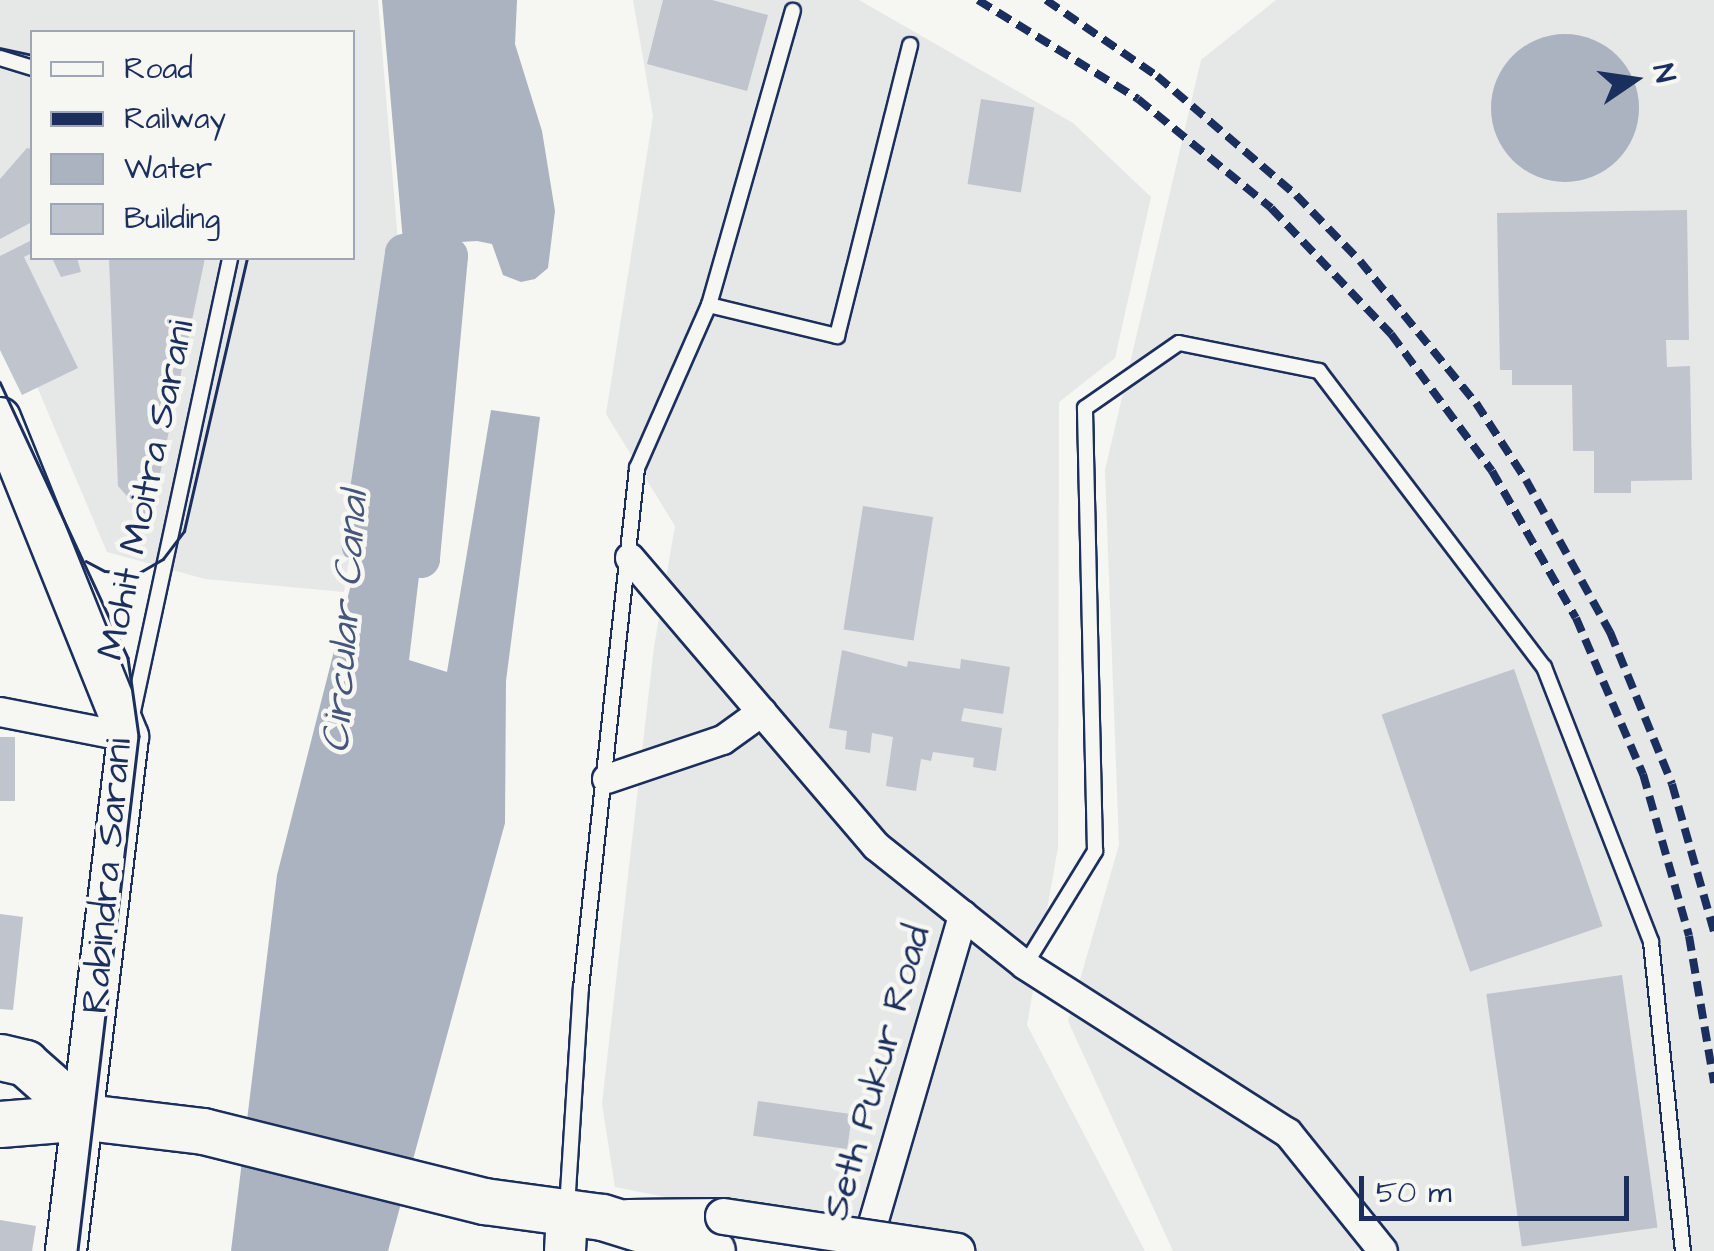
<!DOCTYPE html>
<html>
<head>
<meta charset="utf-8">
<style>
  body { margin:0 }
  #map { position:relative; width:1714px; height:1251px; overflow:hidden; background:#f6f6f2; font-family:"Architects Daughter",sans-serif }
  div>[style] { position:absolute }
  .built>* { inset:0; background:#e6e7e7 }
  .water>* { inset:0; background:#abb2c0 }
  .round { border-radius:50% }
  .canal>* { height:38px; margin:-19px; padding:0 19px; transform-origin:19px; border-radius:19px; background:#abb2c0 }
  .building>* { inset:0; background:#c0c4cd; transform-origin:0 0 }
  .roads { filter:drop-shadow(2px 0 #1b2f5e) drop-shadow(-2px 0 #1b2f5e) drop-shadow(0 2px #1b2f5e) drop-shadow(0 -2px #1b2f5e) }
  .service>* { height:14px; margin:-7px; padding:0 7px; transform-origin:7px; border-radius:7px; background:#f6f6f2 }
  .minor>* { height:28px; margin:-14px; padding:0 14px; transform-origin:14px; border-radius:14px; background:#f6f6f2 }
  .tertiary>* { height:35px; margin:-17.5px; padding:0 17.5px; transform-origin:17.5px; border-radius:17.5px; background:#f6f6f2 }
  .secondary>* { height:40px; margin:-20px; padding:0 20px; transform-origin:20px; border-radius:20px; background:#f6f6f2 }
  .primary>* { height:45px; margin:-22.5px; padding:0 22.5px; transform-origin:22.5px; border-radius:22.5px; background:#f6f6f2 }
  .tram>* { height:2.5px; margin:-1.25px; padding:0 1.25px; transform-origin:1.25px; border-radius:1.25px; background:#1b2f5e }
  .rail>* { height:8px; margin-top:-4px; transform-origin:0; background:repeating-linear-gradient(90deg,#1b2f5e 0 15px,transparent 0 23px) }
  .bridges { filter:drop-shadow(2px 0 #1b2f5e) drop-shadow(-2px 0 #1b2f5e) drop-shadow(0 2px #1b2f5e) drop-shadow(0 -2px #1b2f5e) }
  .tertiary-bridge>* { height:35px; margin:-17.5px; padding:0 17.5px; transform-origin:17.5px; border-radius:17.5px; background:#f6f6f2 }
  span { translate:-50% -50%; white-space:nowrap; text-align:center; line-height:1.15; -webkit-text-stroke:9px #f6f6f2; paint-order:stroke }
  .street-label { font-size:38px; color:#1b2f5e }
  .water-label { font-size:40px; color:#46567b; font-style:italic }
  .legend { position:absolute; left:30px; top:30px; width:325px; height:230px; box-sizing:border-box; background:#f6f6f2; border:2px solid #9ea6b7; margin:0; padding:12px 18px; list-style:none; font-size:30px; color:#1b2f5e }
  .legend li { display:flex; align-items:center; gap:20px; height:50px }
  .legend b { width:50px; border:2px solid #9ea6b7 }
  .north { position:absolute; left:1584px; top:30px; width:100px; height:100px; -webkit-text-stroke:8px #f6f6f2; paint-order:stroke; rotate:77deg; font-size:28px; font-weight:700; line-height:40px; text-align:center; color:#1b2f5e }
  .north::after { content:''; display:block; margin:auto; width:35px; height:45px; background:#1b2f5e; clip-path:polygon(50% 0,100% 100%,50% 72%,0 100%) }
  .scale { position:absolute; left:1359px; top:1176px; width:270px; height:45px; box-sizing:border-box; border:5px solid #1b2f5e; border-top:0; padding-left:12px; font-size:30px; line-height:35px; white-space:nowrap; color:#1b2f5e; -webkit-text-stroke:8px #f6f6f2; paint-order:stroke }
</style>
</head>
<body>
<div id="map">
  <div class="built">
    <i style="clip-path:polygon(evenodd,0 0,378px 0,398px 242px,344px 592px,205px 579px,107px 552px,0 299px,0 0,32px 32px,352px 32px,352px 258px,32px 258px,32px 32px)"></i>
    <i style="clip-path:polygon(633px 0,859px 0,1073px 123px,1151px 197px,1115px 358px,1059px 402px,1058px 847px,1027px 1025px,1145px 1251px,937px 1251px,615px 1187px,602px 1104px,654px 647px,675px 526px,606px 414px,653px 116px)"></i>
    <i style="clip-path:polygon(1276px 0,1714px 0,1714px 1251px,1173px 1251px,1068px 1021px,1119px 845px,1105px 470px,1201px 60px)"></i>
  </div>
  <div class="water">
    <i style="clip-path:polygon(382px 0,517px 0,515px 44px,542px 131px,555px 211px,548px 268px,535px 279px,521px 282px,503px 275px,492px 244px,477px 241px,460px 242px,449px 256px,404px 253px)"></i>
    <i class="round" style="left:1491px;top:34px;width:148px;height:148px"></i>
    <i style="clip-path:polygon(491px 410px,540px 417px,506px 681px,505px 823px,388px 1251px,231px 1251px,277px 875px,361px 545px,393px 539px,421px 559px,409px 660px,447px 672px)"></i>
  </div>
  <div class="canal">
    <i style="left:404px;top:253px;width:45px;rotate:3.8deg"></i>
    <i style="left:449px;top:256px;width:304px;rotate:95.3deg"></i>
    <i style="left:421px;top:559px;width:34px;rotate:-144deg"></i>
    <i style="left:393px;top:539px;width:33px;rotate:169deg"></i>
    <i style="left:361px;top:545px;width:295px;rotate:-81.6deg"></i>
    <i style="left:390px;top:588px;width:385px;rotate:-83deg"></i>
  </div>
  <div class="building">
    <i style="clip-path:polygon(663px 0,712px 0,768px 15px,747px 91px,647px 64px)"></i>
    <i style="left:981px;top:99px;width:54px;height:86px;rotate:9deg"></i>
    <i style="clip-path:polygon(27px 148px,32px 149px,32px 222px,0 239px,0 179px)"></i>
    <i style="clip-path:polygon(1687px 210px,1689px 340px,1666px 340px,1667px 367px,1690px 366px,1692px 480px,1631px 481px,1631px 493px,1594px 493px,1594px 451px,1573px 451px,1572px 385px,1512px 385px,1512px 370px,1500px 370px,1497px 213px)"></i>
    <i style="clip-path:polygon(32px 240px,32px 253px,24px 257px,78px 368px,22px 395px,0 350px,0 256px)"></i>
    <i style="clip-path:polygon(52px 258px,77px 258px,81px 272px,61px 277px)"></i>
    <i style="clip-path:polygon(109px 258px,205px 258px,150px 522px,118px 486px)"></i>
    <i style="left:863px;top:506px;width:71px;height:125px;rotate:9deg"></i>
    <i style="clip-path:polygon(842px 650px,907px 667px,908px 661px,960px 669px,961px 659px,1010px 667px,1003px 714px,964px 708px,961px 721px,1002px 728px,996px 771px,973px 767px,974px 758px,933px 752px,931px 761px,921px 759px,916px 791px,886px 786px,893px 737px,872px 733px,870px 753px,845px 749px,847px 731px,829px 728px)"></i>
    <i style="left:1514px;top:669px;width:272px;height:140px;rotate:71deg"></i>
    <i style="left:0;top:737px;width:15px;height:64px"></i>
    <i style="clip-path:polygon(0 914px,23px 917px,13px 1010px,0 1009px)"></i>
    <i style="left:1622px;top:975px;width:255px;height:137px;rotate:82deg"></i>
    <i style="left:758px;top:1101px;width:95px;height:35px;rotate:8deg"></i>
    <i style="clip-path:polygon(0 1220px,36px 1226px,32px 1251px,0 1251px)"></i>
  </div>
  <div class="roads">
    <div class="service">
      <i style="left:0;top:58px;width:34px;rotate:17deg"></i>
      <i style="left:709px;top:305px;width:306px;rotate:-74.1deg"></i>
      <i style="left:132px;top:716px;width:468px;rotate:-77.9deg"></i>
      <i style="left:1025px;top:965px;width:134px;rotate:-58.4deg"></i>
      <i style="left:1095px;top:851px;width:443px;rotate:-91.3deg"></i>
      <i style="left:1085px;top:408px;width:114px;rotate:-34.7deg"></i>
      <i style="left:1179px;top:343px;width:143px;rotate:11.3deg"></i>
      <i style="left:1319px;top:371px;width:372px;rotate:52.8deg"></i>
      <i style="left:1544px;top:667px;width:295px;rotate:68.7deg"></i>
      <i style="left:1651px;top:942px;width:311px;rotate:84.1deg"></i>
      <i style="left:567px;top:1208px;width:220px;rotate:-86.4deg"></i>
      <i style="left:581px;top:988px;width:523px;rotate:-83.85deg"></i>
      <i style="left:637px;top:468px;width:178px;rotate:-66.2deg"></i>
      <i style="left:709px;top:305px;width:132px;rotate:13.6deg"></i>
      <i style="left:837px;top:336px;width:300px;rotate:-75.9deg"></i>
    </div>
    <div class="minor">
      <i style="left:630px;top:558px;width:379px;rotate:49.5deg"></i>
      <i style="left:876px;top:846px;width:191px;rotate:38.6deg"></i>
      <i style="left:1025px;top:965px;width:312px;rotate:32.6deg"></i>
      <i style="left:1288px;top:1133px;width:151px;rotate:51.2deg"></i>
      <i style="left:0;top:712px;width:130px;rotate:11.1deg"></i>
      <i style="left:607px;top:779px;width:122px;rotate:-18.6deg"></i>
      <i style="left:723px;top:740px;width:48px;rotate:-35.7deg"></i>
      <i style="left:865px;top:1251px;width:350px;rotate:-73.7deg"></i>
    </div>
    <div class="tertiary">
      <i style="left:628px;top:1217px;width:95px;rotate:-0.6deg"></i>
    </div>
    <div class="secondary">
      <i style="left:0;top:418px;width:344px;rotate:68.1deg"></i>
      <i style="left:128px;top:737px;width:518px;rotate:96.88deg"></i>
      <i style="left:565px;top:1251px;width:37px;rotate:-87deg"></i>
    </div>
    <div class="primary">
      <i style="left:0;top:1057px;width:26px;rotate:13deg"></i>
      <i style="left:25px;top:1063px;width:81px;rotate:41.5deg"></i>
      <i style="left:86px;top:1117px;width:118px;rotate:6.8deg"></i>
      <i style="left:203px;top:1131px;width:290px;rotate:14deg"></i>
      <i style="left:484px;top:1201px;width:119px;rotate:7.7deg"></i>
      <i style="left:602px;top:1217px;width:115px;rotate:17.2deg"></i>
      <i style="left:0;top:1124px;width:86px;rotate:-4.7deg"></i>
    </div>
  </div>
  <div class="tram">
    <i style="left:0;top:48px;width:33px;rotate:12deg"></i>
    <i style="left:0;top:382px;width:304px;rotate:65.1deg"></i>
    <i style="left:128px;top:658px;width:79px;rotate:82deg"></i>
    <i style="left:139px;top:736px;width:519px;rotate:96.76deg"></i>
    <i style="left:86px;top:561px;width:21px;rotate:28deg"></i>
    <i style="left:105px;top:571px;width:32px;rotate:5deg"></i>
    <i style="left:137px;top:574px;width:30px;rotate:-30deg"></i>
    <i style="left:163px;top:559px;width:35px;rotate:-53deg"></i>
    <i style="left:184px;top:531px;width:280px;rotate:-77deg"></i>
  </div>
  <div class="rail">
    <i style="left:978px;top:0;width:188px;rotate:31.7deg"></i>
    <i style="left:1138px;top:99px;width:172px;rotate:39.3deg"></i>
    <i style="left:1271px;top:208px;width:174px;rotate:46.4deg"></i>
    <i style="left:1391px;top:334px;width:170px;rotate:53.6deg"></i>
    <i style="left:1492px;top:471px;width:169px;rotate:60.3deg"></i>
    <i style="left:1576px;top:618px;width:170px;rotate:66.8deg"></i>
    <i style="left:1643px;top:774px;width:168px;rotate:74.1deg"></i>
    <i style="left:1689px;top:936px;width:149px;rotate:80.3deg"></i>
    <i style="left:1046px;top:0;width:135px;rotate:34.4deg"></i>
    <i style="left:1157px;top:76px;width:183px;rotate:40.6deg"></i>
    <i style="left:1296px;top:195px;width:92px;rotate:45.9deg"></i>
    <i style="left:1360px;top:261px;width:183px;rotate:50.8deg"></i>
    <i style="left:1476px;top:403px;width:92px;rotate:57deg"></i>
    <i style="left:1526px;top:480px;width:174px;rotate:61.1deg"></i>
    <i style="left:1610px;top:632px;width:164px;rotate:67.8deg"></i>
    <i style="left:1672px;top:784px;width:153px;rotate:74.1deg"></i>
  </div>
  <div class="bridges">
    <div class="tertiary-bridge">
      <i style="left:723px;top:1216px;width:236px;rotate:8.5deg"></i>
    </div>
  </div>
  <div class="street-label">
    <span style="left:147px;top:490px;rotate:-78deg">Mohit Moitra Sarani</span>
    <span style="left:108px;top:876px;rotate:-85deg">Rabindra Sarani</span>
    <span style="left:878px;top:1073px;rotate:-74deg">Seth Pukur Road</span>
  </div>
  <div class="water-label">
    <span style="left:346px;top:622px;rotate:-86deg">Circular Canal</span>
  </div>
  <ul class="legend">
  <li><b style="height:12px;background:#f6f6f2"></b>Road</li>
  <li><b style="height:12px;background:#1b2f5e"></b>Railway</li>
  <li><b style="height:28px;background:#abb2c0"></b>Water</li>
  <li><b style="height:28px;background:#c0c4cd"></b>Building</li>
  </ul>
  <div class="north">N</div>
  <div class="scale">50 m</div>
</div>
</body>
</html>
